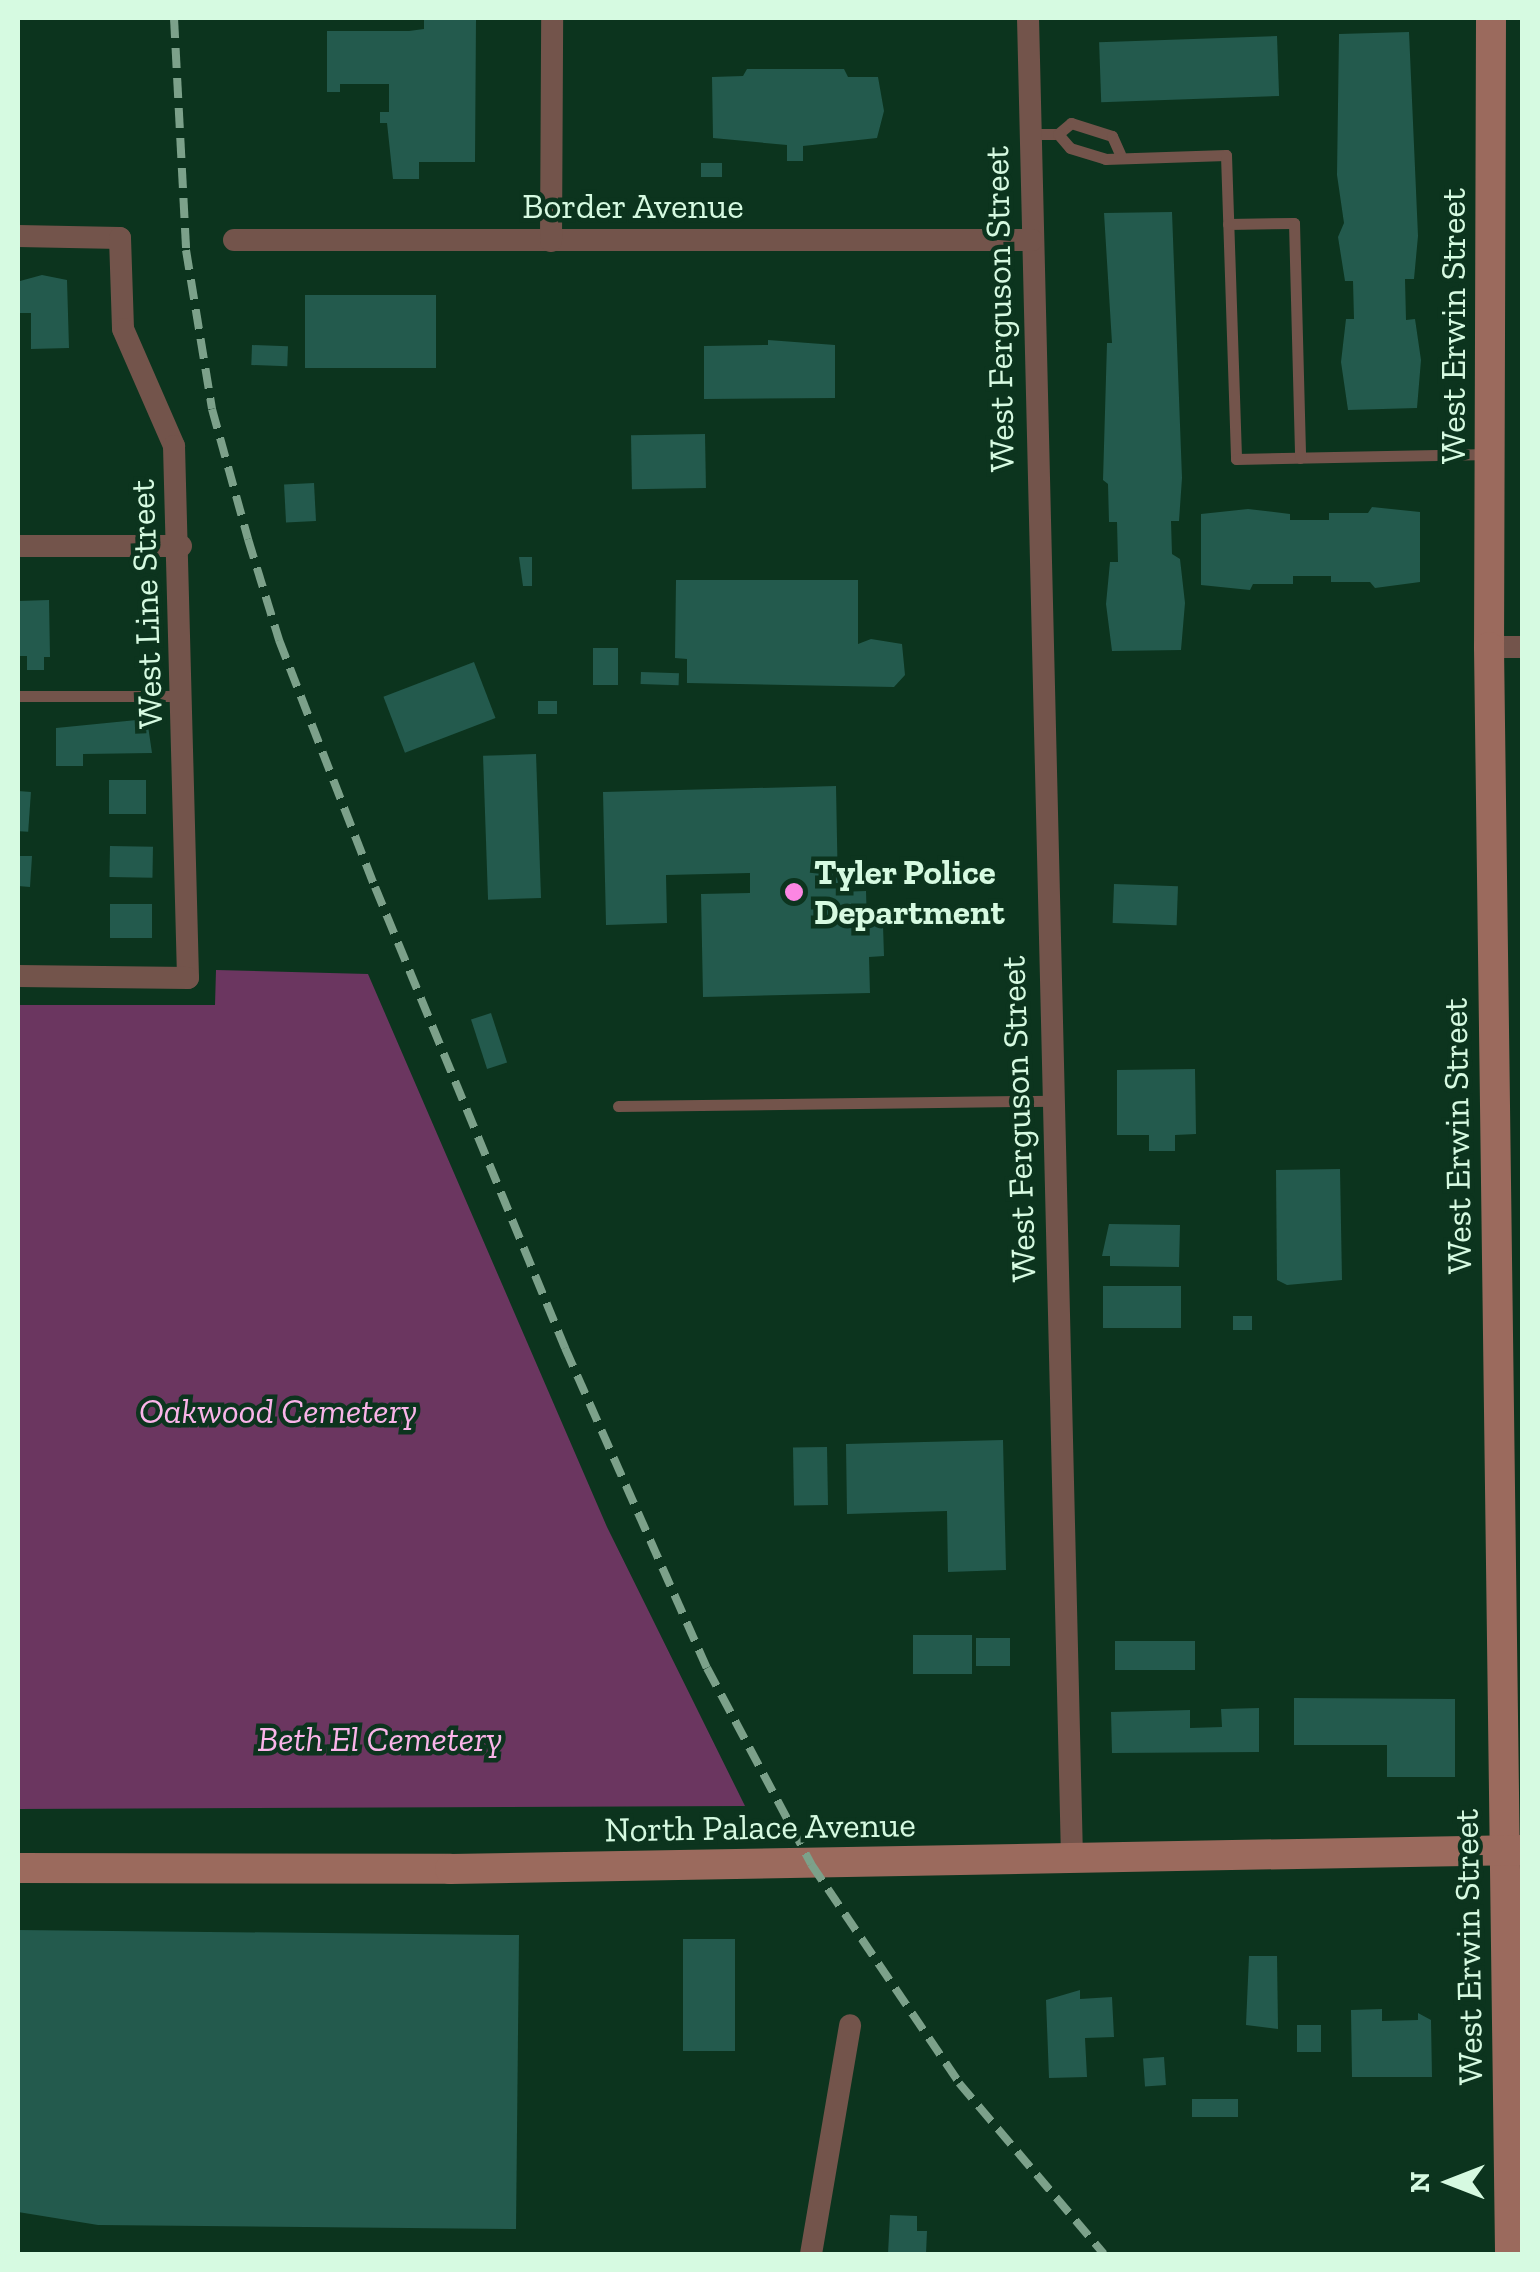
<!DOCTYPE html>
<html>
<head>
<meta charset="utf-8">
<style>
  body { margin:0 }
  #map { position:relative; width:1540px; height:2272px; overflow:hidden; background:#0c341e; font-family:"Zilla Slab",serif }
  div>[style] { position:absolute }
  .green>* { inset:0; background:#6b3660 }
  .building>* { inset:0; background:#235a4d; transform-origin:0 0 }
  .service>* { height:11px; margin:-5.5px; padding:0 5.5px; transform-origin:5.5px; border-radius:5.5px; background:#73544b }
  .minor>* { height:22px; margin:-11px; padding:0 11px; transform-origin:11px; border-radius:11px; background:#73544b }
  .secondary>* { height:30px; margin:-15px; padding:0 15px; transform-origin:15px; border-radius:15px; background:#9b6a5d }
  .rail>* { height:8px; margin-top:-4px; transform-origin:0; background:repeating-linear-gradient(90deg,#7ca18a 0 20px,transparent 0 30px) }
  .dots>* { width:28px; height:28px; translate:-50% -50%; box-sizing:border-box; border:5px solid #0c341e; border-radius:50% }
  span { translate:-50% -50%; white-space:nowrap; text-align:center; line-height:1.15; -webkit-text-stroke:9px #0c341e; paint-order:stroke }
  .street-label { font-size:35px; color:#d6fae1 }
  .poi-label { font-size:35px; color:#d6fae1; font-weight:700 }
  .left { translate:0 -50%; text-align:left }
  .park-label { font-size:35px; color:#fab4e9; font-style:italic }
  .frame { position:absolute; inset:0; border:20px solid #d6fae1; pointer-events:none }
  .north { position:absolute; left:1400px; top:2132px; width:100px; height:100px; -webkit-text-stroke:8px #0c341e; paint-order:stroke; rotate:270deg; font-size:28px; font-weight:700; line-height:40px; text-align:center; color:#d6fae1 }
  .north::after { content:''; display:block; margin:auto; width:35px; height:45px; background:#d6fae1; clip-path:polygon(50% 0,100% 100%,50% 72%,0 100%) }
</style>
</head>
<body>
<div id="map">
  <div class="green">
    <i style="clip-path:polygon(216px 970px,368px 974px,607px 1527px,745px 1806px,18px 1809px,18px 1005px,215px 1005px)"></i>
  </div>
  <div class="building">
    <i style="clip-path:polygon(424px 18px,476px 18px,475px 162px,419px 162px,419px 179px,393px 179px,387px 123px,380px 123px,380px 112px,389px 112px,389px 84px,340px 84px,340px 92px,327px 92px,327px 31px,409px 31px,424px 29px)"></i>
    <i style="clip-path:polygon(1409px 32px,1418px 236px,1414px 279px,1405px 279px,1406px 320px,1415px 319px,1421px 360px,1417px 408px,1348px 410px,1341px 362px,1346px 319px,1354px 319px,1353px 281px,1345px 281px,1338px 237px,1344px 223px,1337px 175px,1339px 34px)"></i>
    <i style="left:1277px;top:36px;width:60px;height:178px;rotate:88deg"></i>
    <i style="clip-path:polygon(747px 69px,844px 69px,848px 77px,878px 77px,884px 111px,877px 138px,803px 146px,803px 161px,787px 161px,787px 145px,713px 138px,712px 77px,743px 76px)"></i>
    <i style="left:701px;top:163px;width:21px;height:14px"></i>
    <i style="clip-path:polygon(1172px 212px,1182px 478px,1179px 521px,1171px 521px,1172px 554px,1180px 559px,1185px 603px,1181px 650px,1112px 651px,1106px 604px,1110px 562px,1118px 562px,1117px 522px,1109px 522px,1108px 484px,1103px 480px,1107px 343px,1112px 343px,1104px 213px)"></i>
    <i style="clip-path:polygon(42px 275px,67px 280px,69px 348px,31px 349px,31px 313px,20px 313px,20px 281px)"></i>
    <i style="left:305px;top:295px;width:131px;height:73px"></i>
    <i style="clip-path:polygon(768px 340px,835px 345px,835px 398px,704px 399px,704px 346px,768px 345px)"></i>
    <i style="left:252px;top:345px;width:36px;height:20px;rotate:2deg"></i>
    <i style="left:705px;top:434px;width:54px;height:74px;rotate:89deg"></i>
    <i style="left:314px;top:483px;width:38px;height:30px;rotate:87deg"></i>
    <i style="clip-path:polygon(1372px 507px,1420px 512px,1420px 582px,1375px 588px,1370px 582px,1331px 582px,1331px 576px,1293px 576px,1293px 584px,1253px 584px,1250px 590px,1201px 585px,1201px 514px,1248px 509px,1290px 514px,1290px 520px,1329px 520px,1329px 513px,1368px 513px)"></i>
    <i style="clip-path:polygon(519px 557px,532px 557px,532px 586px,523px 586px)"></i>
    <i style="clip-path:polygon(676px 580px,858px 580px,858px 644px,871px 639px,902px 644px,905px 675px,894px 687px,687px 683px,687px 659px,675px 658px)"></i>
    <i style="clip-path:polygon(49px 600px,50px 657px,44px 657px,44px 670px,27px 670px,27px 656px,18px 656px,18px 601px)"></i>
    <i style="left:593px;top:648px;width:25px;height:37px"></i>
    <i style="left:474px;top:662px;width:60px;height:97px;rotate:69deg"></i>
    <i style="left:641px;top:672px;width:38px;height:12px;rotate:2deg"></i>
    <i style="left:538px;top:701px;width:19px;height:13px"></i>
    <i style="clip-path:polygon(147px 719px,152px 753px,83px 754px,83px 766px,56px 766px,56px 728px)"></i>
    <i style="left:536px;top:754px;width:144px;height:53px;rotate:88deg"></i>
    <i style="left:109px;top:780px;width:37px;height:34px"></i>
    <i style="clip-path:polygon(836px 786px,838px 892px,866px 891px,867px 926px,883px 925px,884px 956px,869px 957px,870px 993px,703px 997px,701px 894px,750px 893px,750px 873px,666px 875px,667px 923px,606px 925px,603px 792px)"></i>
    <i style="left:18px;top:791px;width:13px;height:40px;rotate:4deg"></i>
    <i style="left:110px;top:846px;width:43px;height:31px;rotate:1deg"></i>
    <i style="clip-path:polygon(18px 856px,32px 856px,30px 887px,18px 886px)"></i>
    <i style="left:1114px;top:884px;width:64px;height:39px;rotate:2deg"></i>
    <i style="left:110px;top:904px;width:42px;height:34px"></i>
    <i style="left:491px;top:1013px;width:52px;height:21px;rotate:72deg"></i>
    <i style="clip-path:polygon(1195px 1069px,1196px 1134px,1175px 1135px,1175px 1151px,1149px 1151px,1149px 1135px,1117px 1135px,1117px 1070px)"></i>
    <i style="clip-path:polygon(1340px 1169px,1342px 1280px,1287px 1285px,1277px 1280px,1276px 1170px)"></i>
    <i style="clip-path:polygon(1109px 1224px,1180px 1225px,1179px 1267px,1110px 1266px,1110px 1256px,1102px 1256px)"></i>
    <i style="left:1103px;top:1286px;width:78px;height:42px"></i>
    <i style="left:1233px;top:1316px;width:19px;height:14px"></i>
    <i style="clip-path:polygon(1003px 1440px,1006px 1570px,948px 1572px,947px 1511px,847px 1514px,846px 1444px)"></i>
    <i style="left:827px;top:1447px;width:58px;height:34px;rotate:89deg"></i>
    <i style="left:913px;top:1635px;width:59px;height:39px"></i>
    <i style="left:976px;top:1638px;width:34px;height:28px"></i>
    <i style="left:1115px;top:1641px;width:80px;height:29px"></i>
    <i style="clip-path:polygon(1294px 1698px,1455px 1699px,1455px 1777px,1387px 1777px,1387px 1745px,1294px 1745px)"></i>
    <i style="clip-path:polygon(1259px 1708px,1259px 1752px,1112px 1753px,1111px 1712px,1190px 1710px,1190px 1728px,1222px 1727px,1221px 1709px)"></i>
    <i style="clip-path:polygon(18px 1930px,519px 1935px,516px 2229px,98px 2225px,18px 2212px)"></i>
    <i style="left:683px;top:1939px;width:52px;height:112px"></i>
    <i style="clip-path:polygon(1249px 1956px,1277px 1956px,1278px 2029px,1246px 2025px)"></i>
    <i style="clip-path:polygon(1080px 1990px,1080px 1999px,1112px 1997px,1114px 2037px,1085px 2038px,1087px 2077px,1049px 2078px,1046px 2000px)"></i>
    <i style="clip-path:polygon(1382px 2009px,1382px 2021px,1418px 2020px,1418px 2013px,1431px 2020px,1432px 2077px,1352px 2077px,1351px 2010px)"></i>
    <i style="left:1321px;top:2025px;width:27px;height:24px;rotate:90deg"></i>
    <i style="left:1164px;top:2057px;width:28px;height:21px;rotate:86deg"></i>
    <i style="left:1192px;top:2099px;width:46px;height:18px"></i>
    <i style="clip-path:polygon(890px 2215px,917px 2216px,917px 2231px,927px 2231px,926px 2254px,888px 2254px)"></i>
  </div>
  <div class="service">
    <i style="left:1030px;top:134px;width:28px"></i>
    <i style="left:1058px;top:134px;width:17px;rotate:-40deg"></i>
    <i style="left:1071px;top:123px;width:43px;rotate:17.6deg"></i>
    <i style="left:1112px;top:136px;width:20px;rotate:66deg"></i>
    <i style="left:1058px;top:134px;width:18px;rotate:49deg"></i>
    <i style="left:1070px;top:148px;width:37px;rotate:17deg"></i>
    <i style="left:1105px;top:159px;width:121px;rotate:-1.9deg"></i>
    <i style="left:1226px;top:155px;width:304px;rotate:88.1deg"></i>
    <i style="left:1236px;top:459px;width:254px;rotate:-1.1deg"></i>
    <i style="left:1228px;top:224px;width:66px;rotate:-0.9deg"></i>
    <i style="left:1294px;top:223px;width:235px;rotate:88.5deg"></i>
    <i style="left:18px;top:696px;width:165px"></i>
    <i style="left:618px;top:1106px;width:433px;rotate:-0.7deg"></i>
  </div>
  <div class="minor">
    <i style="left:1028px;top:18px;width:1842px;rotate:88.63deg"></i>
    <i style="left:18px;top:236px;width:102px;rotate:1.1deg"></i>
    <i style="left:120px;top:238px;width:91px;rotate:88.1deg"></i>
    <i style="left:123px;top:329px;width:128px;rotate:66.4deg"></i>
    <i style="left:174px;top:446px;width:532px;rotate:88.49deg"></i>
    <i style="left:188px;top:978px;width:170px;rotate:-179.3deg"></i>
    <i style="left:234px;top:240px;width:798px"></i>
    <i style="left:551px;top:241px;width:223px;rotate:-89.7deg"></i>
    <i style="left:18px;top:546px;width:163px"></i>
    <i style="left:1489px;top:647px;width:33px"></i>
    <i style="left:811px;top:2254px;width:232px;rotate:-80.3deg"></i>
  </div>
  <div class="secondary">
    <i style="left:1491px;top:18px;width:629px;rotate:90.18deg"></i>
    <i style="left:1489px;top:647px;width:1607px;rotate:89.25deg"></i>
    <i style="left:18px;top:1868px;width:432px;rotate:0.1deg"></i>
    <i style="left:450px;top:1869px;width:1072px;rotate:-1.02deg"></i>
  </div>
  <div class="rail">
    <i style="left:174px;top:18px;width:232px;rotate:87deg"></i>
    <i style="left:186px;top:250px;width:161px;rotate:80.7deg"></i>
    <i style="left:212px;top:409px;width:135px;rotate:74.5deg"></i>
    <i style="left:248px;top:539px;width:106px;rotate:72.9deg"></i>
    <i style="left:279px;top:640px;width:265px;rotate:68.8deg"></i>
    <i style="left:375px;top:887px;width:499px;rotate:67.6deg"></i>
    <i style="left:565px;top:1348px;width:350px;rotate:66.1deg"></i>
    <i style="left:707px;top:1668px;width:222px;rotate:62deg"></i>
    <i style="left:811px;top:1864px;width:264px;rotate:55.9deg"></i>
    <i style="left:959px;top:2083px;width:224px;rotate:49.7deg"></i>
  </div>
  <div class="dots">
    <i style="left:794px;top:892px;background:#fc86e3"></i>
  </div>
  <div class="street-label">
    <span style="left:633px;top:206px">Border Avenue</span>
    <span style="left:999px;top:309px;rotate:-91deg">West Ferguson Street</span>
    <span style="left:1453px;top:326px;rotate:-90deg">West Erwin Street</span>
    <span style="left:146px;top:604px;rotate:-92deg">West Line Street</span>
    <span style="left:1018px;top:1119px;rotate:-92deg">West Ferguson Street</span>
    <span style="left:1457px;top:1136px;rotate:-91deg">West Erwin Street</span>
    <span style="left:760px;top:1827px;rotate:-1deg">North Palace Avenue</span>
    <span style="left:1468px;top:1947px;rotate:-91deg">West Erwin Street</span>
  </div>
  <div class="poi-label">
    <span class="left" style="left:814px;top:892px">Tyler Police<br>Department</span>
  </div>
  <div class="park-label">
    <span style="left:278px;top:1411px">Oakwood Cemetery</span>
    <span style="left:380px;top:1739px">Beth El Cemetery</span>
  </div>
  <div class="frame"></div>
  <div class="north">N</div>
</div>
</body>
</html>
